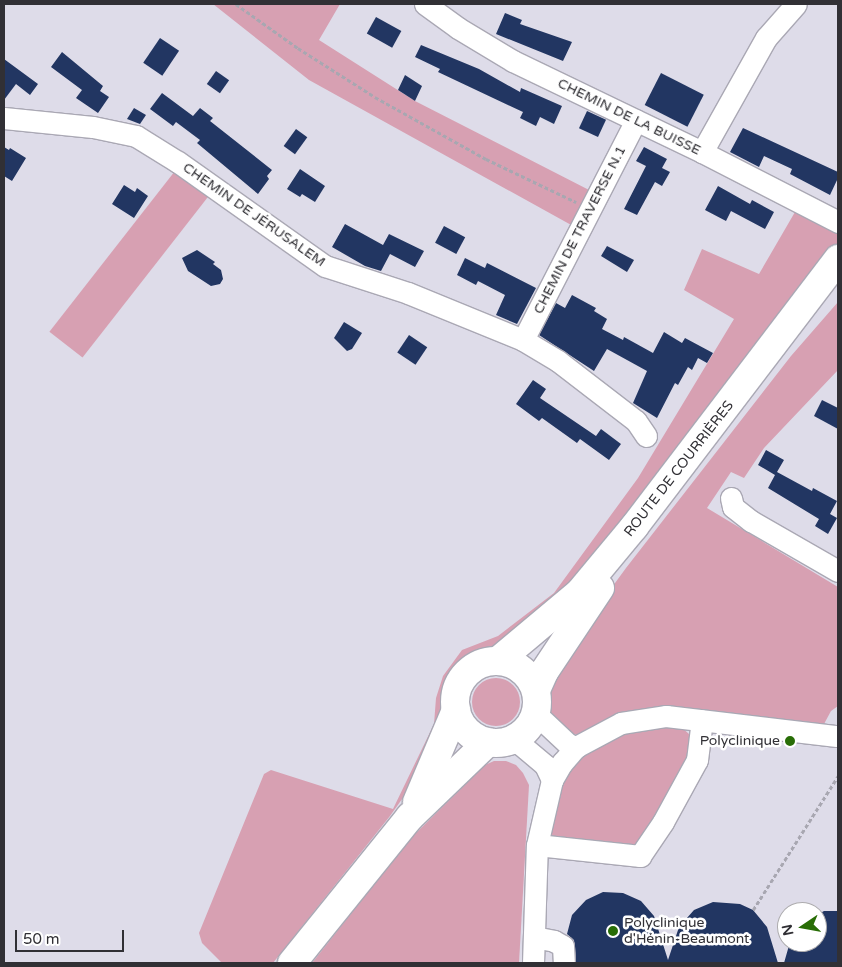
<!DOCTYPE html>
<html>
<head>
<meta charset="utf-8">
<style>
  body { margin:0 }
  #map { position:relative; width:842px; height:967px; overflow:hidden; background:#dedce9; font-family:"Varela Round",sans-serif }
  div>[style] { position:absolute }
  .green>* { inset:0; background:#d7a0b2; transform-origin:0 0 }
  .round { border-radius:50% }
  .building>* { inset:0; background:#223662; transform-origin:0 0 }
  .path>* { height:2.5px; margin-top:-1.25px; transform-origin:0; background:repeating-linear-gradient(90deg,#a8a7b1 0 4px,transparent 0 6.5px) }
  .roads { filter:drop-shadow(1px 0 #aaa8b4) drop-shadow(-1px 0 #aaa8b4) drop-shadow(0 1px #aaa8b4) drop-shadow(0 -1px #aaa8b4) }
  .minor>* { height:21px; margin:-10.5px; padding:0 10.5px; transform-origin:10.5px; border-radius:10.5px; background:#fff }
  .major>* { height:28px; margin:-14px; padding:0 14px; transform-origin:14px; border-radius:14px; background:#fff }
  .major>.ring { margin:-14px; padding:0; box-sizing:content-box; background:none; border:28px solid #fff; border-radius:50% }
  .dots>* { width:14px; height:14px; translate:-50% -50%; box-sizing:border-box; border:2px solid #fff; border-radius:50% }
  span { translate:-50% -50%; white-space:nowrap; text-align:center; line-height:1.15; -webkit-text-stroke:5px #fff; paint-order:stroke }
  .street-label { font-size:14px; color:#313035 }
  .poi-label { font-size:14px; color:#313035 }
  .right { translate:-100% -50%; text-align:right }
  .left { translate:0 -50%; text-align:left }
  .frame { position:absolute; inset:0; border:5px solid #313035; pointer-events:none }
  .north { position:absolute; left:777px; top:902px; width:50px; height:50px; box-sizing:border-box; background:#fff; border:1px solid #adacae; border-radius:50%; rotate:258deg; font-size:14px; font-weight:700; line-height:20px; text-align:center; color:#313035 }
  .north::after { content:''; display:block; margin:auto; width:18px; height:22px; background:#286d06; clip-path:polygon(50% 0,100% 100%,50% 72%,0 100%) }
  .scale { position:absolute; left:15px; top:930px; width:109px; height:22px; box-sizing:border-box; border:2px solid #313035; border-top:0; padding-left:6px; font-size:15px; line-height:18px; white-space:nowrap; color:#313035; -webkit-text-stroke:4px #fff; paint-order:stroke }
</style>
</head>
<body>
<div id="map">
  <div class="green">
    <i style="clip-path:polygon(213px 4px,340px 4px,319px 40px,415px 101px,591px 191px,573px 226px,309px 80px)"></i>
    <i style="left:175px;top:171px;width:42px;height:204px;rotate:38deg"></i>
    <i style="clip-path:polygon(795px 212px,838px 234px,838px 245px,562px 596px,498px 649px,462px 660px,451px 676px,438px 733px,412px 785px,390px 816px,273px 963px,222px 963px,202px 943px,199px 933px,264px 774px,271px 770px,393px 809px,434px 724px,436px 698px,443px 676px,462px 650px,498px 636px,554px 593px,638px 478px,734px 319px,684px 290px,702px 249px,759px 274px)"></i>
    <i style="clip-path:polygon(838px 302px,838px 370px,764px 448px,744px 478px,731px 472px,707px 508px,838px 587px,838px 706px,831px 711px,824px 724px,653px 707px,619px 716px,583px 735px,573px 734px,550px 713px,548px 696px,561px 657px,626px 568px,791px 356px)"></i>
    <i class="round" style="left:472px;top:678px;width:48px;height:48px"></i>
    <i style="clip-path:polygon(679px 725px,689px 734px,692px 747px,688px 761px,635px 850px,551px 841px,544px 834px,557px 787px,570px 766px,592px 749px,624px 730px)"></i>
    <i style="clip-path:polygon(494px 761px,506px 761px,516px 765px,523px 773px,529px 785px,519px 963px,312px 963px,410px 839px,485px 765px)"></i>
  </div>
  <div class="building">
    <i style="clip-path:polygon(505px 13px,522px 20px,520px 24px,572px 42px,563px 61px,496px 34px)"></i>
    <i style="left:376px;top:17px;width:29px;height:19px;rotate:29deg"></i>
    <i style="left:160px;top:38px;width:23px;height:30px;rotate:34deg"></i>
    <i style="clip-path:polygon(421px 45px,479px 69px,520px 92px,521px 88px,562px 106px,554px 124px,540px 117px,536px 126px,520px 118px,523px 112px,438px 72px,440px 69px,415px 57px)"></i>
    <i style="clip-path:polygon(62px 52px,103px 86px,100px 91px,109px 97px,98px 113px,76px 98px,82px 90px,51px 67px)"></i>
    <i style="clip-path:polygon(4px 59px,38px 84px,30px 95px,16px 84px,4px 100px)"></i>
    <i style="left:216px;top:71px;width:16px;height:16px;rotate:35deg"></i>
    <i style="left:661px;top:73px;width:48px;height:36px;rotate:27deg"></i>
    <i style="clip-path:polygon(405px 75px,422px 86px,415px 101px,398px 90px)"></i>
    <i style="clip-path:polygon(162px 93px,193px 116px,200px 108px,213px 118px,210px 121px,272px 170px,267px 176px,269px 179px,258px 194px,197px 143px,200px 140px,176px 122px,173px 126px,150px 109px)"></i>
    <i style="clip-path:polygon(134px 108px,146px 115px,140px 124px,127px 119px)"></i>
    <i style="left:587px;top:111px;width:21px;height:19px;rotate:25deg"></i>
    <i style="clip-path:polygon(743px 128px,838px 172px,838px 178px,830px 195px,790px 174px,792px 169px,764px 156px,759px 167px,730px 152px)"></i>
    <i style="left:296px;top:129px;width:14px;height:21px;rotate:36deg"></i>
    <i style="clip-path:polygon(4px 147px,9px 150px,10px 148px,26px 158px,12px 181px,4px 176px)"></i>
    <i style="clip-path:polygon(644px 147px,667px 159px,662px 168px,670px 172px,662px 186px,655px 182px,637px 215px,624px 209px,646px 166px,636px 161px)"></i>
    <i style="clip-path:polygon(300px 169px,325px 186px,315px 202px,302px 194px,300px 197px,287px 189px)"></i>
    <i style="clip-path:polygon(124px 185px,135px 192px,137px 188px,148px 196px,134px 218px,112px 204px)"></i>
    <i style="clip-path:polygon(718px 186px,750px 204px,752px 200px,774px 212px,765px 229px,731px 211px,726px 221px,705px 210px)"></i>
    <i style="clip-path:polygon(345px 224px,383px 245px,389px 234px,424px 251px,415px 267px,390px 254px,381px 271px,365px 266px,332px 247px)"></i>
    <i style="left:444px;top:226px;width:24px;height:19px;rotate:28deg"></i>
    <i style="clip-path:polygon(607px 246px,634px 260px,627px 272px,601px 256px)"></i>
    <i style="clip-path:polygon(197px 250px,215px 262px,213px 264px,221px 270px,223px 279px,220px 284px,211px 286px,188px 271px,182px 258px)"></i>
    <i style="clip-path:polygon(465px 258px,485px 268px,487px 263px,536px 288px,517px 324px,496px 315px,505px 295px,478px 281px,476px 285px,457px 275px)"></i>
    <i style="clip-path:polygon(572px 295px,596px 308px,594px 311px,607px 319px,602px 329px,623px 340px,624px 337px,653px 353px,664px 332px,682px 343px,685px 338px,713px 353px,707px 363px,698px 358px,692px 370px,688px 367px,678px 385px,675px 383px,657px 418px,633px 403px,647px 371px,607px 349px,594px 371px,539px 335px,556px 303px,565px 308px)"></i>
    <i style="clip-path:polygon(344px 322px,362px 333px,352px 349px,347px 351px,334px 338px)"></i>
    <i style="left:409px;top:335px;width:22px;height:21px;rotate:34deg"></i>
    <i style="clip-path:polygon(533px 380px,546px 389px,540px 398px,596px 436px,601px 429px,621px 444px,609px 460px,580px 439px,577px 443px,542px 418px,539px 421px,516px 404px)"></i>
    <i style="clip-path:polygon(822px 400px,838px 408px,838px 429px,814px 416px)"></i>
    <i style="clip-path:polygon(766px 450px,784px 460px,777px 472px,812px 491px,813px 488px,837px 501px,830px 514px,837px 518px,828px 534px,815px 526px,819px 519px,768px 488px,775px 475px,758px 465px)"></i>
    <i style="clip-path:polygon(603px 892px,623px 893px,641px 901px,654px 916px,668px 960px,679px 927px,694px 910px,713px 902px,740px 904px,753px 910px,767px 927px,778px 963px,576px 963px,574px 940px,567px 934px,572px 915px,586px 900px)"></i>
    <i style="clip-path:polygon(824px 911px,838px 911px,838px 963px,784px 963px,790px 942px,817px 942px,817px 915px)"></i>
  </div>
  <div class="path">
    <i style="left:236px;top:4px;width:76px;rotate:35.4deg"></i>
    <i style="left:298px;top:48px;width:91px;rotate:32.5deg"></i>
    <i style="left:375px;top:97px;width:127px;rotate:29.2deg"></i>
    <i style="left:486px;top:159px;width:100px;rotate:25.5deg"></i>
    <i style="left:753px;top:910px;width:159px;rotate:-57.6deg"></i>
  </div>
  <div class="roads">
    <div class="minor">
      <i style="left:425px;top:4px;width:41px;rotate:36deg"></i>
      <i style="left:458px;top:28px;width:64px;rotate:31deg"></i>
      <i style="left:513px;top:61px;width:210px;rotate:25.7deg"></i>
      <i style="left:702px;top:152px;width:153px;rotate:27.2deg"></i>
      <i style="left:4px;top:118px;width:89px;rotate:5.8deg"></i>
      <i style="left:93px;top:127px;width:44px;rotate:11.8deg"></i>
      <i style="left:136px;top:136px;width:49px;rotate:31.8deg"></i>
      <i style="left:178px;top:162px;width:180px;rotate:35.3deg"></i>
      <i style="left:325px;top:266px;width:87px;rotate:18deg"></i>
      <i style="left:408px;top:293px;width:124px;rotate:22.2deg"></i>
      <i style="left:523px;top:340px;width:41px;rotate:31deg"></i>
      <i style="left:558px;top:361px;width:98px;rotate:37.6deg"></i>
      <i style="left:636px;top:421px;width:18px;rotate:56deg"></i>
      <i style="left:702px;top:152px;width:131px;rotate:-60.7deg"></i>
      <i style="left:766px;top:38px;width:45px;rotate:-48.6deg"></i>
      <i style="left:523px;top:340px;width:247px;rotate:-62.8deg"></i>
      <i style="left:731px;top:498px;width:9px;rotate:77deg"></i>
      <i style="left:733px;top:507px;width:23px;rotate:38deg"></i>
      <i style="left:751px;top:521px;width:100px;rotate:29.9deg"></i>
      <i style="left:536px;top:714px;width:44px;rotate:43.2deg"></i>
      <i style="left:568px;top:744px;width:9px;rotate:21deg"></i>
      <i style="left:509px;top:741px;width:11px;rotate:15deg"></i>
      <i style="left:520px;top:744px;width:33px;rotate:40deg"></i>
      <i style="left:545px;top:765px;width:17px;rotate:65deg"></i>
      <i style="left:537px;top:845px;width:104px;rotate:6.1deg"></i>
      <i style="left:640px;top:856px;width:41px;rotate:-55.9deg"></i>
      <i style="left:663px;top:822px;width:71px;rotate:-61.3deg"></i>
      <i style="left:697px;top:760px;width:40px;rotate:-82.9deg"></i>
      <i style="left:534px;top:937px;width:20px;rotate:11deg"></i>
      <i style="left:554px;top:941px;width:10px;rotate:29deg"></i>
      <i style="left:563px;top:946px;width:17px;rotate:87deg"></i>
      <i style="left:533px;top:963px;width:118px;rotate:-88.1deg"></i>
      <i style="left:537px;top:845px;width:67px;rotate:-77deg"></i>
      <i style="left:552px;top:780px;width:20px;rotate:-60deg"></i>
      <i style="left:562px;top:763px;width:21px;rotate:-49deg"></i>
      <i style="left:576px;top:747px;width:51px;rotate:-28.1deg"></i>
      <i style="left:621px;top:723px;width:46px;rotate:-8.8deg"></i>
      <i style="left:666px;top:716px;width:172px;rotate:6.7deg"></i>
    </div>
    <div class="major">
      <i style="left:499px;top:660px;width:106px;rotate:-40deg"></i>
      <i style="left:580px;top:592px;width:85px;rotate:-50.3deg"></i>
      <i style="left:634px;top:527px;width:337px;rotate:-52.7deg"></i>
      <i class="ring" style="left:455px;top:661px;width:54px;height:54px"></i>
      <i style="left:536px;top:690px;width:20px;rotate:-66deg"></i>
      <i style="left:544px;top:672px;width:101px;rotate:-56.3deg"></i>
      <i style="left:417px;top:802px;width:100px;rotate:-67deg"></i>
      <i style="left:292px;top:963px;width:188px;rotate:-51.1deg"></i>
      <i style="left:410px;top:817px;width:108px;rotate:-43.9deg"></i>
    </div>
  </div>
  <div class="dots">
    <i style="left:790px;top:741px;background:#286d06"></i>
    <i style="left:613px;top:931px;background:#286d06"></i>
  </div>
  <div class="street-label">
    <span style="left:629px;top:117px;rotate:26deg">CHEMIN DE LA BUISSE</span>
    <span style="left:254px;top:215px;rotate:35deg">CHEMIN DE JÉRUSALEM</span>
    <span style="left:580px;top:230px;rotate:-63deg">CHEMIN DE TRAVERSE N.1</span>
    <span style="left:679px;top:469px;rotate:-52deg">ROUTE DE COURRIÈRES</span>
  </div>
  <div class="poi-label">
    <span class="right" style="left:780px;top:741px">Polyclinique</span>
    <span class="left" style="left:624px;top:931px">Polyclinique<br>d'Hénin-Beaumont</span>
  </div>
  <div class="frame"></div>
  <div class="north">N</div>
  <div class="scale">50 m</div>
</div>
</body>
</html>
